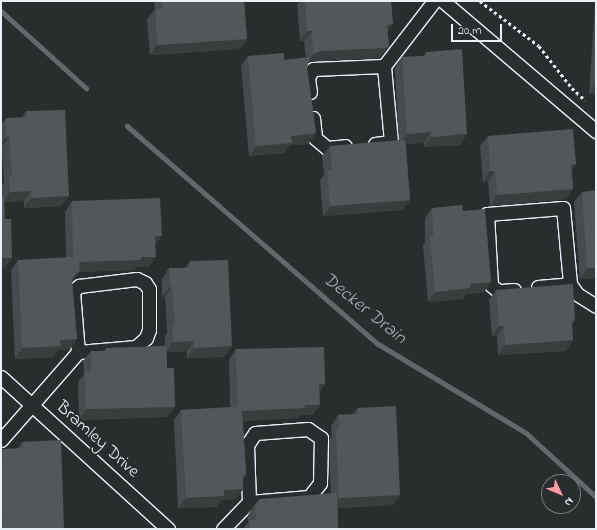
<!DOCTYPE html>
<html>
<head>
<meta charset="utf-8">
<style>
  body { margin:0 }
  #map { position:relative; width:597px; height:530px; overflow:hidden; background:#2a2d2e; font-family:"Indie Flower",sans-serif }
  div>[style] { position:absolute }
  .stream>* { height:5px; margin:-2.5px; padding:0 2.5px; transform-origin:2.5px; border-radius:2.5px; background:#63686b }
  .path>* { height:2.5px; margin-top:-1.25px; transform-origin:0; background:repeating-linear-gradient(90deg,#e8f1f8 0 3px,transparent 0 6px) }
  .roads { filter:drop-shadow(1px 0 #e8f1f8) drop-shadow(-1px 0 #e8f1f8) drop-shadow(0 1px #e8f1f8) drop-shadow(0 -1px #e8f1f8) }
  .street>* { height:13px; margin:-6.5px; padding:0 6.5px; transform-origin:6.5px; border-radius:6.5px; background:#2a2d2e }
  .wall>* { inset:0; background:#474b4d }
  .shaded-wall>* { inset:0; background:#3a3d3e }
  .building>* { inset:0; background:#535759 }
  span { translate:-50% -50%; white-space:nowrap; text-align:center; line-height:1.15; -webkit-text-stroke:4px #2a2d2e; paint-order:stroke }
  .street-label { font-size:18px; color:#e8f1f8 }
  .water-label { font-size:19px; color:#acb3b9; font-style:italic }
  .frame { position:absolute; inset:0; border:2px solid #e8f1f8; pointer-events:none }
  .north { position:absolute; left:541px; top:474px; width:40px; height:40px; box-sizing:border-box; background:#2a2d2e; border:1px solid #767b7f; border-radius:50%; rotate:134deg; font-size:11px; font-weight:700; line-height:16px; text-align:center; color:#e8f1f8 }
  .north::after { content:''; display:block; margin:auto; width:14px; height:18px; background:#ff9aa2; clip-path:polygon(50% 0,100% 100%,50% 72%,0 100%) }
  .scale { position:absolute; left:451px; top:24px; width:51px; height:18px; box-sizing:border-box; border:2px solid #e8f1f8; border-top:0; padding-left:5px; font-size:12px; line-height:14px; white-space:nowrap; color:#e8f1f8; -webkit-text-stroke:3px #2a2d2e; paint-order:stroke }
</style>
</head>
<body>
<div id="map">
  <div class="stream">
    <i style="left:1px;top:11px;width:115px;rotate:42.2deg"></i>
    <i style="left:127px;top:126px;width:332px;rotate:41deg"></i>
    <i style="left:378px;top:344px;width:173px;rotate:31deg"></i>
    <i style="left:526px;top:433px;width:95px;rotate:42.4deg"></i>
  </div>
  <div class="path">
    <i style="left:480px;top:1px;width:74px;rotate:37.3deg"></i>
    <i style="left:539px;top:46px;width:53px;rotate:51.8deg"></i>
    <i style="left:572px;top:88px;width:18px;rotate:43deg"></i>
  </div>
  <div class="roads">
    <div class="street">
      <i style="left:443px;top:1px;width:201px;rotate:40.4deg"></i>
      <i style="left:310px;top:92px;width:15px;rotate:-98deg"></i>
      <i style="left:308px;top:77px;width:9px;rotate:-58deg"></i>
      <i style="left:313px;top:69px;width:71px;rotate:-2.4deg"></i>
      <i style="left:313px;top:118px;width:20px;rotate:84deg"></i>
      <i style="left:315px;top:138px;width:16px;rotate:40deg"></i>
      <i style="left:327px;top:148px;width:18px;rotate:-6deg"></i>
      <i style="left:375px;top:144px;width:16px;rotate:-7deg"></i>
      <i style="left:391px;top:142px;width:76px;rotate:-95.3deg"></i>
      <i style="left:384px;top:66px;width:82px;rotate:-52.4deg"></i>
      <i style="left:538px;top:287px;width:32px;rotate:-5deg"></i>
      <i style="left:514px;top:290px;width:16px;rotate:176deg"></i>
      <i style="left:498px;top:291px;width:9px;rotate:-139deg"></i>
      <i style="left:491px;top:285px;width:71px;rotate:-93.2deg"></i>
      <i style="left:487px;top:214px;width:76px;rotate:-4.5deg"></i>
      <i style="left:563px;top:208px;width:76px;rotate:84.7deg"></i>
      <i style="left:570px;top:284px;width:12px;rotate:55deg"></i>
      <i style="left:577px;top:294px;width:22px;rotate:32deg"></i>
      <i style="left:1px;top:377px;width:226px;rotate:42.3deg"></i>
      <i style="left:308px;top:429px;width:16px;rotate:35deg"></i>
      <i style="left:321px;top:438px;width:45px;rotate:91.3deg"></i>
      <i style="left:320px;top:483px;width:18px;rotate:128deg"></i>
      <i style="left:309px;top:497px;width:60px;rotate:175.2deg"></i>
      <i style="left:249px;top:502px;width:57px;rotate:-92deg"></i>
      <i style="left:247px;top:445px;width:14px;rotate:-56deg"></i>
      <i style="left:255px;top:433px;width:53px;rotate:-4.3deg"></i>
      <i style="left:1px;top:440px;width:117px;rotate:-48.8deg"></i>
      <i style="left:78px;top:352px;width:61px;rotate:-94.7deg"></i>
      <i style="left:73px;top:291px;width:8px;rotate:-40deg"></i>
      <i style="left:79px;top:286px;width:58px;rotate:-6.9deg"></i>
      <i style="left:137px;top:279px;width:9px;rotate:27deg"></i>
      <i style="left:145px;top:283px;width:7px;rotate:56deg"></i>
      <i style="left:149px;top:289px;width:41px;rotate:90deg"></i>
      <i style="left:149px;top:330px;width:9px;rotate:111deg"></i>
      <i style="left:146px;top:338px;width:13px;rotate:138deg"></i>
      <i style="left:136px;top:347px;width:58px;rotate:175.1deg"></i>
      <i style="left:223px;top:529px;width:37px;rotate:-46deg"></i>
    </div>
  </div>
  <div class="wall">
    <i style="clip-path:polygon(154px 1px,244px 1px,247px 39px,240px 49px,150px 55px,147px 19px,155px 9px)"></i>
    <i style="clip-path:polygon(300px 1px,391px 1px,393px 24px,388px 31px,380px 58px,313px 61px,308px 63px,307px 68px,316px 133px,308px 144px,290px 145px,284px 153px,249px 156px,241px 66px,248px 56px,284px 60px,306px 58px,304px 41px,300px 41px,297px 5px)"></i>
    <i style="clip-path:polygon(596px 3px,596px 94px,589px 94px,595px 4px)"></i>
    <i style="clip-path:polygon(426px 52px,460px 145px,424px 147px,424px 143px,406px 144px,410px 200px,402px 210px,323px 216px,320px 181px,324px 175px,322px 156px,330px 146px,399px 140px,395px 68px,402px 57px,423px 56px)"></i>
    <i style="clip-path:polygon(26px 111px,61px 206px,24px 208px,24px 201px,4px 202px,5px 268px,1px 268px,1px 196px,2px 196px,2px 186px,4px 183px,2px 147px,1px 147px,1px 125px,6px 118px,22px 118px)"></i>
    <i style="clip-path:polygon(488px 136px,572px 171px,573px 189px,566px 199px,490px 206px,488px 181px,483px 182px,480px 146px)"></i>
    <i style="clip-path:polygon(582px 192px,596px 278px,580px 279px,574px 202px)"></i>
    <i style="clip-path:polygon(72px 201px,155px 244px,148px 267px,136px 267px,134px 270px,79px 272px,72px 281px,77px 339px,70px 349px,58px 350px,53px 357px,15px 359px,11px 270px,18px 260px,66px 258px,65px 212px)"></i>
    <i style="clip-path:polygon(432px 208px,463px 211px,491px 282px,484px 292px,466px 294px,463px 299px,428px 302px,423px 246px,425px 242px,425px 218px)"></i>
    <i style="clip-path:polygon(190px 261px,232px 346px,224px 357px,187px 358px,187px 351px,167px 352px,167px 368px,175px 407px,167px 417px,79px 420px,78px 382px,84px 374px,83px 361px,91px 351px,104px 351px,106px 348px,165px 346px,165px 336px,167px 333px,166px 310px,165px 297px,162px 297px,162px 279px,169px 268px,185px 268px)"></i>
    <i style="clip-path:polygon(496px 290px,575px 320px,572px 325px,566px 351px,498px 355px,497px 336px,492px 336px,489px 300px)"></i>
    <i style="clip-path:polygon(236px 349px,325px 384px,319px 393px,320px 405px,312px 415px,300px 415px,298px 418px,243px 421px,246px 474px,243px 479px,243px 489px,236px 499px,221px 500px,217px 507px,178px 508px,174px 420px,181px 410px,230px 407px,229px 360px)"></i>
    <i style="clip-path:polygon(358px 408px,400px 495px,393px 505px,338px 508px,338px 529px,243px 529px,248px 522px,248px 515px,255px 504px,331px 493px,329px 445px,329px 440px,332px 436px,331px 426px,338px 415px,353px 414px)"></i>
    <i style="clip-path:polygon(22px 442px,64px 529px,1px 529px,1px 452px,3px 449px,18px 449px)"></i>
  </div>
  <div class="shaded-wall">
    <i style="clip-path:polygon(393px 24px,385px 34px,387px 25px)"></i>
    <i style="clip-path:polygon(307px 31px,312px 31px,304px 41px,300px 41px)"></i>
    <i style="clip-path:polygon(247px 39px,240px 49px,150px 55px,157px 45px)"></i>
    <i style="clip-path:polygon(389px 46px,380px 58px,313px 61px,306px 64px,313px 54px,320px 51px)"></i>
    <i style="clip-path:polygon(596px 84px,596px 94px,589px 94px)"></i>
    <i style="clip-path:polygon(431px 132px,424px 143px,400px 144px,407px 134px)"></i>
    <i style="clip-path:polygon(316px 133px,308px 144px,290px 145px,284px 153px,249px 156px,256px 146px,291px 136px)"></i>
    <i style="clip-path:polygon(467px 134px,460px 145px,424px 147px,431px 137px)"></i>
    <i style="clip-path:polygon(9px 136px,2px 147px,1px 147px,1px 144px,6px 137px)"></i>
    <i style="clip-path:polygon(576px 164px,569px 175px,571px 165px)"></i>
    <i style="clip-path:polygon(490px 171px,495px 171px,488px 181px,483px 182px)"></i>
    <i style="clip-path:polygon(573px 189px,566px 199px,490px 206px,497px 195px)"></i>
    <i style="clip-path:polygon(31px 191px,24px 201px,3px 202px,10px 192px)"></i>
    <i style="clip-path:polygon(69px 196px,61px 206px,24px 208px,31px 198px)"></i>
    <i style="clip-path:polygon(410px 200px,402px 210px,323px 216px,330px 206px)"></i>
    <i style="clip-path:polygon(155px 236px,162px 236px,154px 246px)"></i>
    <i style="clip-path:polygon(141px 257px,156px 257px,148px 267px,136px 267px,134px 270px,79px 272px,72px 281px,66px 288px,79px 262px)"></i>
    <i style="clip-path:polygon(1px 258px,12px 258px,5px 268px,1px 268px)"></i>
    <i style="clip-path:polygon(587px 268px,596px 268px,596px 278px,580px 279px)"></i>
    <i style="clip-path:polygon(491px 282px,484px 292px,466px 294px,463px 299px,428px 302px,435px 292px,470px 284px)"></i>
    <i style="clip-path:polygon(170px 287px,172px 287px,165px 297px,162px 297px)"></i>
    <i style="clip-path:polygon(575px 320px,568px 331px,572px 321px)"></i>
    <i style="clip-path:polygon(499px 326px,504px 326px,497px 336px,492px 336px)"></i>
    <i style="clip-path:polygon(77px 339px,70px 349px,58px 350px,53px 357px,15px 359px,22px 348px,60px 340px)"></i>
    <i style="clip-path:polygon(573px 340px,566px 351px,498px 355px,505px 345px)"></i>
    <i style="clip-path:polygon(194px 341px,187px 351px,166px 352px,173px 342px)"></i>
    <i style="clip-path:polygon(232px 346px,224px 357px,187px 358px,194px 348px)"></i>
    <i style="clip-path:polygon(319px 384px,325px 384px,318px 394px)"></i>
    <i style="clip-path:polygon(304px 405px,320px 405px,312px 415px,300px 415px,298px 418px,235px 421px,242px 411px)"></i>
    <i style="clip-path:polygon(175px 407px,167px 417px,79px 420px,86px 409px)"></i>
    <i style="clip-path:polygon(243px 489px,236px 499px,221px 500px,217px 507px,178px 508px,186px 498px,224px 490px)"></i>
    <i style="clip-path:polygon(400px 495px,393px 505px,332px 508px,339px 498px)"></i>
  </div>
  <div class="building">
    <i style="clip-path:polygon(162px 1px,244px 1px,247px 39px,157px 45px,155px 9px,162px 8px)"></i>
    <i style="clip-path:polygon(305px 1px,391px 1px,393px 24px,387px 25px,389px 46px,387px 48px,320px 51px,313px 54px,312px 31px,307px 31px)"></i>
    <i style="clip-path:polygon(462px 49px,467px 134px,431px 137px,431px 132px,407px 134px,402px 57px,426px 56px,426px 52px)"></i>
    <i style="clip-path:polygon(284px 53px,284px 60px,310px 57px,307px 68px,316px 133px,291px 136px,292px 143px,256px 146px,248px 56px)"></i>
    <i style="clip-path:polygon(65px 110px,69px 196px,31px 198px,31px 191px,10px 192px,9px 176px,12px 176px,10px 149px,9px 136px,6px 137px,6px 118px,27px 117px,26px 111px)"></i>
    <i style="clip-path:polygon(573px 129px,576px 164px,571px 165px,573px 189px,497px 195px,495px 171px,490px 171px,488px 136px)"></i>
    <i style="clip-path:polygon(405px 140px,410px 200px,330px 206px,327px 170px,332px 170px,330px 146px)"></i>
    <i style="clip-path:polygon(596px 190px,596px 268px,587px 268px,582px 192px)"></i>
    <i style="clip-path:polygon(1px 196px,4px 196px,5px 219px,11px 219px,12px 258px,1px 258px)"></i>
    <i style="clip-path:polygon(160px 198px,162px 236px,155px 236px,156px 257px,141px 257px,141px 260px,79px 262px,80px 271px,73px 277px,72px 281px,77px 339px,60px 340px,61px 346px,22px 348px,18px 260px,73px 257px,72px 201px)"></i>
    <i style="clip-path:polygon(462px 205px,463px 211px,485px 209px,491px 282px,470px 284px,470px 288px,435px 292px,430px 236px,433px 236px,432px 208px)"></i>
    <i style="clip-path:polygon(228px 260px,232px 346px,194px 348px,194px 341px,173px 342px,172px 326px,175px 326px,173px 299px,172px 287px,170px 287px,169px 268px,190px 268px,190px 261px)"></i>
    <i style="clip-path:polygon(573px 284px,575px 320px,572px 321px,573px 340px,505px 345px,504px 326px,499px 326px,496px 290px)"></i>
    <i style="clip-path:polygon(166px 346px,167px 368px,174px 368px,175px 407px,86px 409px,85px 372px,91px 372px,91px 351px,106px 351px,106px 348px,109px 348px)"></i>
    <i style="clip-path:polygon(324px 347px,325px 384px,319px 384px,320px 405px,304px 405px,305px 408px,242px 411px,246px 474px,243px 475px,243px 489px,224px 490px,224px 496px,186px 498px,181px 410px,237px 407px,236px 349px)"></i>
    <i style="clip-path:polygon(396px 406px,400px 495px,339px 498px,336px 434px,336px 430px,339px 429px,338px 415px,358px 414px,358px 408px)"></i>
    <i style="clip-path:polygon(61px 440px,64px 529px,2px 529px,3px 529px,1px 486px,1px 464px,3px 463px,3px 449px,23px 448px,22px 442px)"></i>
    <i style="clip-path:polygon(337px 493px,338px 529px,250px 529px,249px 520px,256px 520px,255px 504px,260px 499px)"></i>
  </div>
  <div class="street-label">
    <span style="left:97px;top:440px;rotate:42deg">Bramley Drive</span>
  </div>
  <div class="water-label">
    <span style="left:364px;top:309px;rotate:39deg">Decker Drain</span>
  </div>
  <div class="frame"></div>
  <div class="north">N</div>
  <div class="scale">20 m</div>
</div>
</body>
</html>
